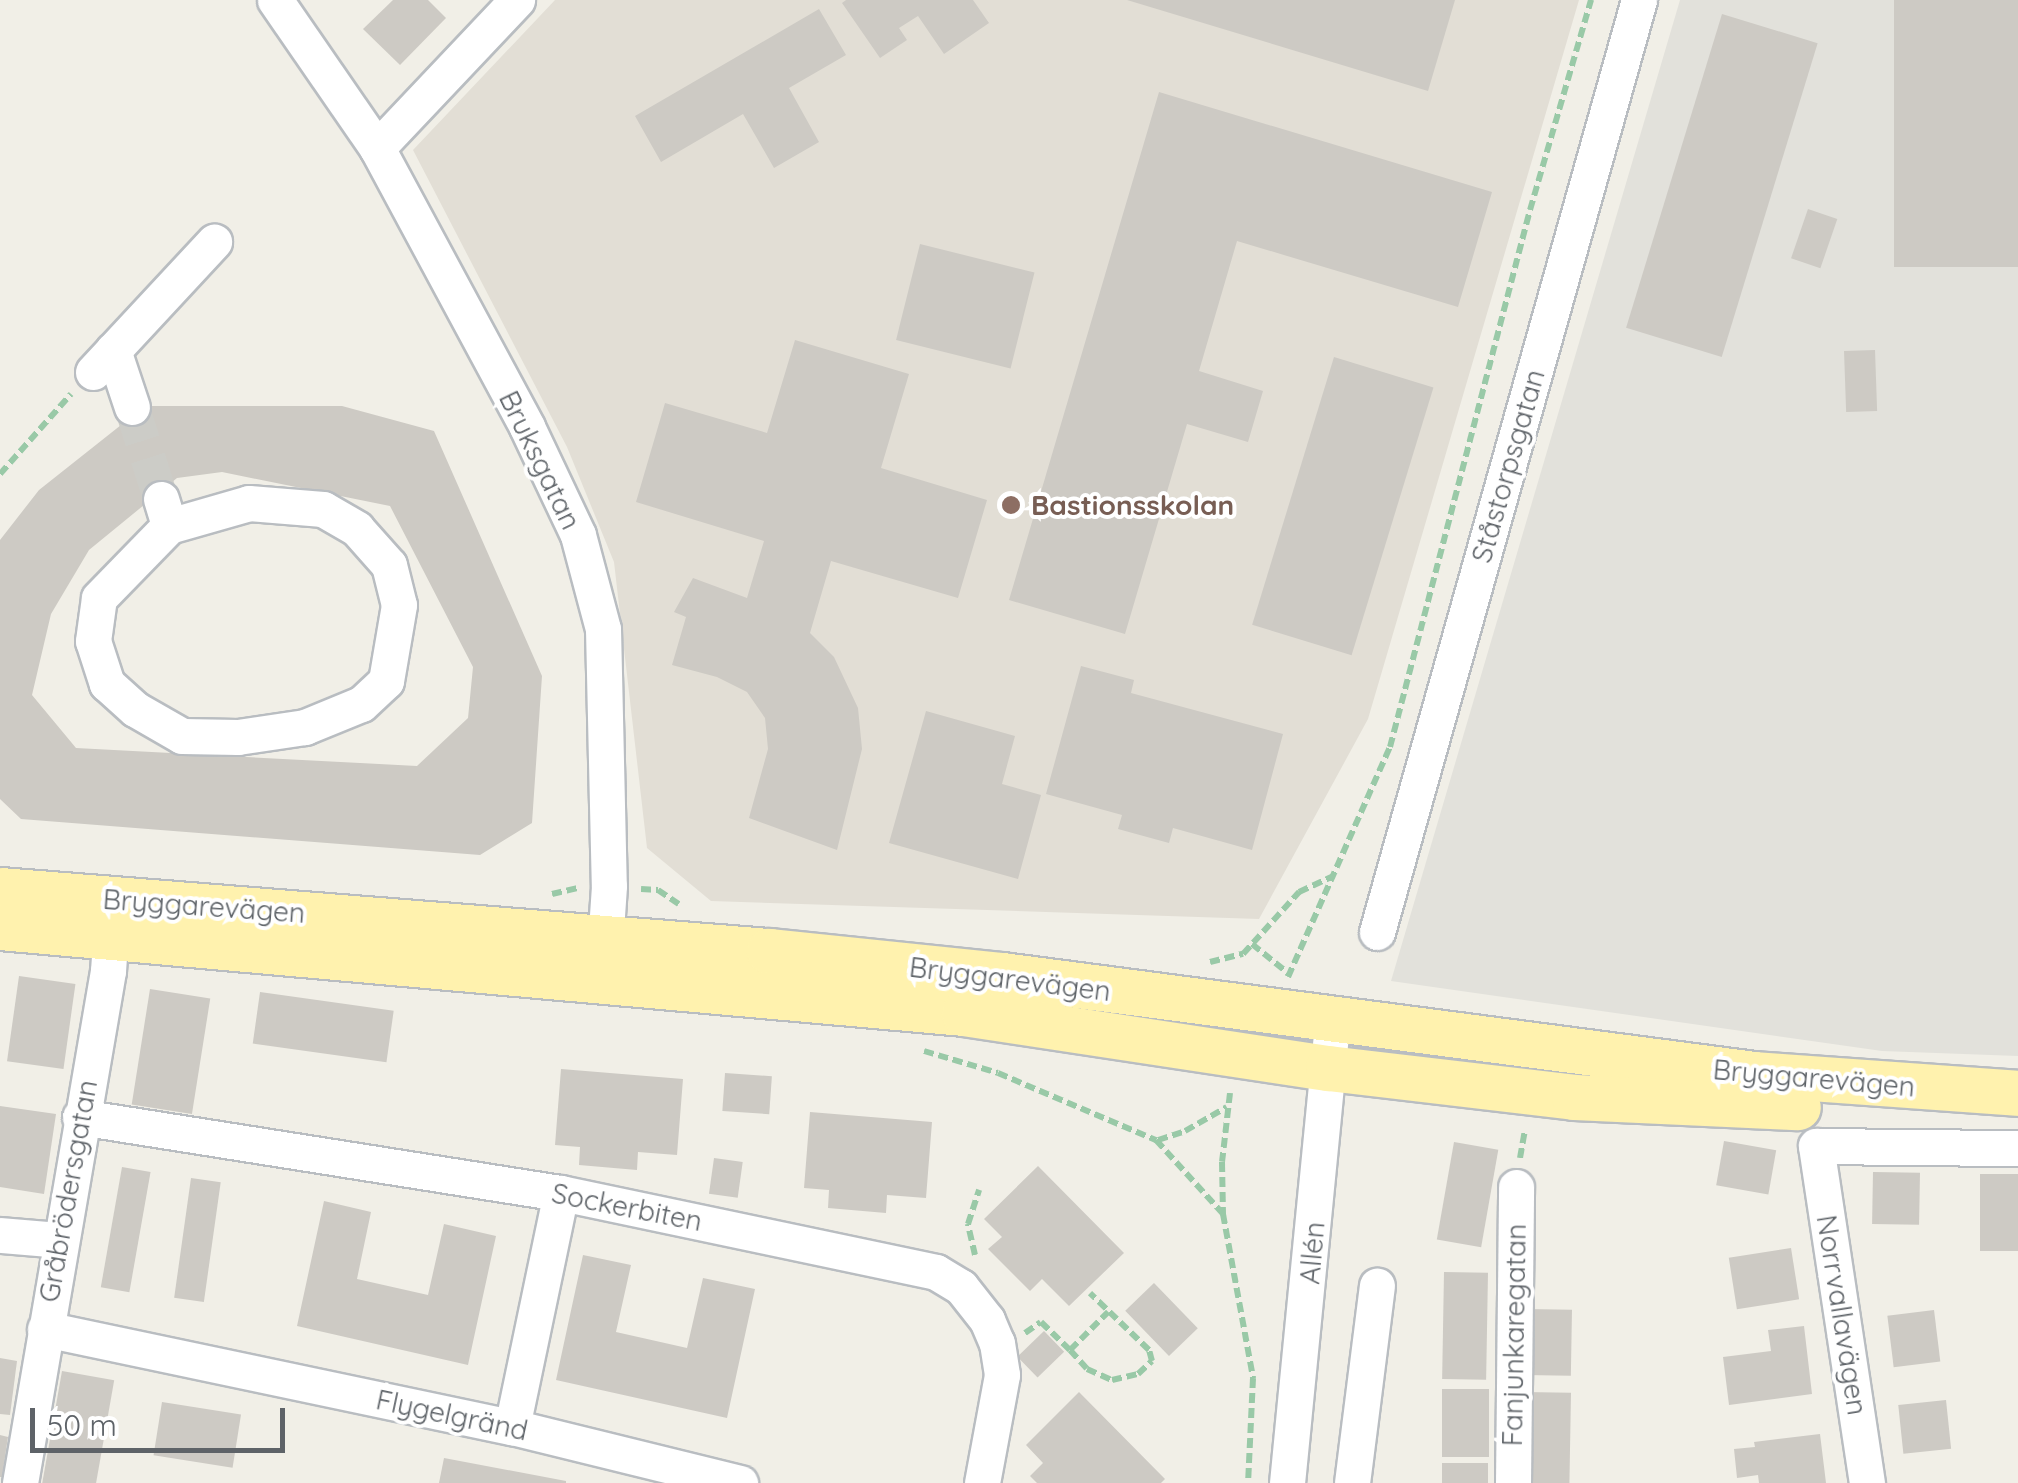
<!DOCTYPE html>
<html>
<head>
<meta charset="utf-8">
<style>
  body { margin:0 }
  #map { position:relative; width:2018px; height:1483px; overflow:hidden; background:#f1efe7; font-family:Quicksand,sans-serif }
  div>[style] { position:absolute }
  .industrial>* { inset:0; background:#e2e1db }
  .education>* { inset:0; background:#e2ded5 }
  .building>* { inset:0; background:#cdcac4; transform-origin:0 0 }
  .minor-tunnel>* { height:35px; margin-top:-17.5px; transform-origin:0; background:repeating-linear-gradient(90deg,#ccccc7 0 35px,transparent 0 53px) }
  .path>* { height:6px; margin-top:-3px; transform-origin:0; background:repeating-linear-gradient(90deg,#99c9a7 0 10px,transparent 0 15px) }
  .roads { filter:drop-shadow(2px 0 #b9bdc1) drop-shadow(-2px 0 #b9bdc1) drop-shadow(0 2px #b9bdc1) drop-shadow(0 -2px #b9bdc1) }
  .minor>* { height:35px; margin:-17.5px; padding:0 17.5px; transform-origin:17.5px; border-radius:17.5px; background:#fff }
  .major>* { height:45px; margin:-22.5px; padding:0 22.5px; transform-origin:22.5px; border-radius:22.5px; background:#fff2ae }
  .dots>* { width:28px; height:28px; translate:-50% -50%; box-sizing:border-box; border:5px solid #fff; border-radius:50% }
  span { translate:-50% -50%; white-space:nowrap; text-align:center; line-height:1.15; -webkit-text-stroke:8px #fff; paint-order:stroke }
  .street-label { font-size:28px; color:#5e6368 }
  .education-label { font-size:28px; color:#785e54; font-weight:700 }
  .left { translate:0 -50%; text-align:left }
  .scale { position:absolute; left:30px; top:1408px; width:255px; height:45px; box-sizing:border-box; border:5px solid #5e6368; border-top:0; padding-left:12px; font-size:30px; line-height:35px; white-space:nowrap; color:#5e6368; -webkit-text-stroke:8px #fff; paint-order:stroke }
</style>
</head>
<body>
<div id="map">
  <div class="industrial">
    <i style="clip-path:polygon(1680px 0,2018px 0,2018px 1056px,1882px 1051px,1391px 981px)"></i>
  </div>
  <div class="education">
    <i style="clip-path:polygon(555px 0,1579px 0,1368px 719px,1259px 919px,711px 901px,647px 848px,614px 562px,567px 447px,413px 150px)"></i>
  </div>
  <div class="building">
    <i style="clip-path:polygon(393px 0,428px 0,446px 18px,400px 65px,363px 29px)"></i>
    <i style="clip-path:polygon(846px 0,973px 0,989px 23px,944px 54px,918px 16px,899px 28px,907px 40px,880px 58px,842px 3px)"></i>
    <i style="clip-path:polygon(1127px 0,1455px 0,1428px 91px)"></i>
    <i style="left:1894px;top:0;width:124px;height:267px"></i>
    <i style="clip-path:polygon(819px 9px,846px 55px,789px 88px,819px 142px,774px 168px,743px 114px,661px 162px,635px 116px)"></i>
    <i style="left:1722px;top:14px;width:100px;height:328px;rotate:17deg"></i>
    <i style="clip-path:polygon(1159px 92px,1492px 192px,1458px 307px,1237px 241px,1199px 371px,1263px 391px,1248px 442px,1187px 424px,1125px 634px,1009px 600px)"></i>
    <i style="left:1808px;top:209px;width:31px;height:52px;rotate:19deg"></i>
    <i style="left:920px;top:244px;width:118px;height:99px;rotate:14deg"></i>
    <i style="clip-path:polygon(795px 340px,909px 374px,881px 468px,987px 500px,958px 598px,831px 561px,810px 633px,834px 657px,858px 708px,862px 749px,837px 850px,749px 818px,768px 749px,765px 718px,747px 692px,717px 677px,672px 665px,686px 617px,674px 612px,693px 578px,747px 598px,764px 541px,636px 502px,665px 403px,767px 433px)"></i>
    <i style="left:1875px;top:350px;width:61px;height:31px;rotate:88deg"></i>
    <i style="left:1334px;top:357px;width:104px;height:280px;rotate:17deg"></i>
    <i style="clip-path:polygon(evenodd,145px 406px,342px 406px,434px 431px,542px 676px,532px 823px,480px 855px,21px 819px,0 799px,0 540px,39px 490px,145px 406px,222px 472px,390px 506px,473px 667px,468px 718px,417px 766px,76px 748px,32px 695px,51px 614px,89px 550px,177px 478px,222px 472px)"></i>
    <i style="clip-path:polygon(1081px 666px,1134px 680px,1131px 693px,1283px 734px,1252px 850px,1173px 828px,1169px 843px,1118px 829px,1122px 815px,1046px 794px)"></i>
    <i style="clip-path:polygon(926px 711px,1015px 736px,1002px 784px,1041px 795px,1018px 879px,889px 843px)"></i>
    <i style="left:19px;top:976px;width:57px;height:86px;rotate:8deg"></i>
    <i style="left:150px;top:989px;width:61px;height:117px;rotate:9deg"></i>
    <i style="left:260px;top:992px;width:135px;height:52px;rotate:8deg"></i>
    <i style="clip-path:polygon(561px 1069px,683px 1079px,677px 1155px,638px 1152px,637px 1170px,579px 1165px,580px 1147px,555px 1145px)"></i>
    <i style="left:725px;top:1073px;width:47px;height:38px;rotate:4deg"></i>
    <i style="clip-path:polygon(0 1106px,56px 1114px,44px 1194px,0 1187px)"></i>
    <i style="clip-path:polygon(810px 1112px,932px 1122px,926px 1198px,887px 1195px,886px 1213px,828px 1208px,829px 1190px,804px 1188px)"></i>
    <i style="left:1724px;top:1141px;width:53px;height:45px;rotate:10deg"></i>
    <i style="left:1454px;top:1142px;width:45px;height:99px;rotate:10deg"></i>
    <i style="left:714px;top:1158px;width:29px;height:36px;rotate:8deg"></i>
    <i style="clip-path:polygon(1038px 1166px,1124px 1253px,1069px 1306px,1042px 1279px,1030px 1291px,988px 1249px,1002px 1237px,984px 1219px)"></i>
    <i style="left:122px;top:1167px;width:29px;height:122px;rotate:10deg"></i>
    <i style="left:1873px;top:1172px;width:47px;height:52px;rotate:1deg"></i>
    <i style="left:1980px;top:1174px;width:38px;height:77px"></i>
    <i style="left:191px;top:1178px;width:30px;height:121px;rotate:8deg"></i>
    <i style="clip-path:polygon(324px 1201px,371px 1212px,357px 1279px,428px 1295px,444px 1224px,496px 1236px,468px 1365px,297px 1326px)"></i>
    <i style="left:1791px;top:1248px;width:52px;height:63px;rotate:81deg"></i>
    <i style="clip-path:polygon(583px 1255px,631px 1265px,616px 1332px,687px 1348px,703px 1278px,755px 1289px,727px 1418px,556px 1380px)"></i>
    <i style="left:1444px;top:1272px;width:44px;height:107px;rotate:1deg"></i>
    <i style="left:1154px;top:1283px;width:63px;height:40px;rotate:46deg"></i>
    <i style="left:1526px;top:1309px;width:46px;height:66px;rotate:1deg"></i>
    <i style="left:1934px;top:1310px;width:52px;height:47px;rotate:83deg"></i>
    <i style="clip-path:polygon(1804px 1326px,1812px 1394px,1729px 1405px,1723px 1357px,1771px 1351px,1768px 1330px)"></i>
    <i style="left:1044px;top:1331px;width:29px;height:37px;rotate:46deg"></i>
    <i style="clip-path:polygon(0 1358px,17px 1361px,10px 1415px,0 1414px)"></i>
    <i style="left:62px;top:1371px;width:53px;height:114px;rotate:10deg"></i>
    <i style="left:1442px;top:1389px;width:47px;height:68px"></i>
    <i style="clip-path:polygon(1079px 1392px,1165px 1479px,1161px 1483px,1037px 1483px,1030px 1476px,1043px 1463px,1026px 1445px)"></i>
    <i style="left:1524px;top:1392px;width:47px;height:91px;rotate:1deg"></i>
    <i style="left:1946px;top:1400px;width:49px;height:48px;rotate:84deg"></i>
    <i style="left:162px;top:1402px;width:80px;height:54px;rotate:9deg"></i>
    <i style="clip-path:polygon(1820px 1434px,1826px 1483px,1759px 1483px,1758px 1475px,1737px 1478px,1734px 1449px,1755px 1447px,1754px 1442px)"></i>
    <i style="clip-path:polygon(0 1435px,8px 1437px,2px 1477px,0 1477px)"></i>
    <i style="clip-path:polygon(444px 1458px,566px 1481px,566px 1483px,439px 1483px)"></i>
    <i style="left:1442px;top:1463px;width:46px;height:20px"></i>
  </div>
  <div class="minor-tunnel">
    <i style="left:132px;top:407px;width:96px;rotate:72.5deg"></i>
  </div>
  <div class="path">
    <i style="left:0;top:474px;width:107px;rotate:-48.4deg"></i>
    <i style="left:641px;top:889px;width:17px;rotate:3deg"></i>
    <i style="left:658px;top:890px;width:25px;rotate:34deg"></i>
    <i style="left:552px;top:894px;width:28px;rotate:-13deg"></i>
    <i style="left:1252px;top:944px;width:46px;rotate:38.9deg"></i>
    <i style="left:1210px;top:962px;width:34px;rotate:-14deg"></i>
    <i style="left:1243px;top:954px;width:84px;rotate:-47.9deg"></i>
    <i style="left:1299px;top:892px;width:38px;rotate:-25deg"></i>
    <i style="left:1288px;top:977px;width:252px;rotate:-66.1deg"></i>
    <i style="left:1390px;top:747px;width:555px;rotate:-75.39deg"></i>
    <i style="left:1530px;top:210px;width:219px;rotate:-73.8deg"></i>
    <i style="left:924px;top:1051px;width:77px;rotate:16.6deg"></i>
    <i style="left:998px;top:1073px;width:172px;rotate:23deg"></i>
    <i style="left:1156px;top:1140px;width:100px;rotate:47.8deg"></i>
    <i style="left:1230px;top:1093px;width:69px;rotate:96.6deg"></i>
    <i style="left:1222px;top:1162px;width:52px;rotate:88.9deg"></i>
    <i style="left:1223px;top:1214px;width:167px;rotate:79.6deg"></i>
    <i style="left:1253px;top:1378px;width:105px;rotate:92.7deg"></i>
    <i style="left:1158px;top:1140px;width:28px;rotate:-18deg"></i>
    <i style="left:1185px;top:1131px;width:48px;rotate:-29.7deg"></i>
    <i style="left:1520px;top:1158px;width:28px;rotate:-80deg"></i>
    <i style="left:975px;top:1255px;width:32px;rotate:-103deg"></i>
    <i style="left:968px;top:1224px;width:36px;rotate:-72deg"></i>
    <i style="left:1025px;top:1333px;width:19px;rotate:-35deg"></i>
    <i style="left:1041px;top:1322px;width:40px;rotate:44deg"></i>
    <i style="left:1070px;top:1350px;width:54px;rotate:-45deg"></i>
    <i style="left:1070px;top:1350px;width:25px;rotate:48deg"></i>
    <i style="left:1087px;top:1369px;width:27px;rotate:24deg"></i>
    <i style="left:1112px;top:1380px;width:27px;rotate:-13deg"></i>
    <i style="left:1138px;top:1374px;width:19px;rotate:-43deg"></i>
    <i style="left:1152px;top:1361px;width:11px;rotate:-105deg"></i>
    <i style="left:1149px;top:1350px;width:82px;rotate:-136deg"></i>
  </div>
  <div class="roads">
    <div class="minor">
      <i style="left:275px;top:0;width:180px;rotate:55.4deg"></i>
      <i style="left:377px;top:148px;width:317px;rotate:61.7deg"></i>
      <i style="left:527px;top:427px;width:119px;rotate:64.7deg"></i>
      <i style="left:578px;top:535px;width:97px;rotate:75.1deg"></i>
      <i style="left:603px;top:629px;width:257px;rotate:88.7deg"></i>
      <i style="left:609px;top:886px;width:74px;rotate:93.9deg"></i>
      <i style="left:377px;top:148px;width:204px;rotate:-46.6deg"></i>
      <i style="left:113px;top:350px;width:60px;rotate:71.6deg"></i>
      <i style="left:93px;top:372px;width:178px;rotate:-47.1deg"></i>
      <i style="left:161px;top:499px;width:28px;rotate:73deg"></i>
      <i style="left:169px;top:526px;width:83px;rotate:-16deg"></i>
      <i style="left:249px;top:503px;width:74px;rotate:4.6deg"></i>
      <i style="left:323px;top:509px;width:39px;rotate:30deg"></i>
      <i style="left:357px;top:529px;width:48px;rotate:48.4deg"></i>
      <i style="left:389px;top:565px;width:41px;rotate:76deg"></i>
      <i style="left:399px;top:605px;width:77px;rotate:99.7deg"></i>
      <i style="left:386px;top:681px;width:34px;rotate:137deg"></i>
      <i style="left:361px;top:704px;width:61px;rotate:157.7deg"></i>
      <i style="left:305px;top:727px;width:68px;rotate:171.5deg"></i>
      <i style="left:238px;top:737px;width:56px;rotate:-179deg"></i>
      <i style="left:182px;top:736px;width:54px;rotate:-150.1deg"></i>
      <i style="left:135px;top:709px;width:38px;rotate:-138deg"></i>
      <i style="left:107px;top:684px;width:45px;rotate:-108deg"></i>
      <i style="left:93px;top:641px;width:43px;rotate:-82.1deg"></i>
      <i style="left:99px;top:598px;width:100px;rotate:-45.8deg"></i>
      <i style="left:1377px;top:932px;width:968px;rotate:-74.3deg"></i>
      <i style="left:80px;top:1117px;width:487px;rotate:9deg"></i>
      <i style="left:561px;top:1193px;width:383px;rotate:11.9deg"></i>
      <i style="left:936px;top:1272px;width:29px;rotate:31deg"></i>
      <i style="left:961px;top:1287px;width:42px;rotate:51.8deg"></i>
      <i style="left:987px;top:1320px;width:25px;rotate:67deg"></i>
      <i style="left:997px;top:1343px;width:32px;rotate:81deg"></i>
      <i style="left:1002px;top:1375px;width:110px;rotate:100.5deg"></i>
      <i style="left:0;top:1235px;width:59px;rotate:4.8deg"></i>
      <i style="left:45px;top:1329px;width:477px;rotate:11.9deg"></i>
      <i style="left:512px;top:1427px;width:235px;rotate:13.8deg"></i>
      <i style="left:512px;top:1427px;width:239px;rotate:-78.2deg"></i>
      <i style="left:20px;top:1483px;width:520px;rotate:-80.25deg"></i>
      <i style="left:108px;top:971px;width:59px;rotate:-86.1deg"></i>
      <i style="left:1287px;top:1483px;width:463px;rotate:-84.4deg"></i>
      <i style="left:1352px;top:1483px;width:199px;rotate:-82.8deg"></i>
      <i style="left:1513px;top:1483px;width:296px;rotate:-89.4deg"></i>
      <i style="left:1867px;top:1483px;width:341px;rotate:-98.6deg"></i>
      <i style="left:1816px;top:1146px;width:202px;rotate:0.6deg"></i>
    </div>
    <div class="major">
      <i style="left:0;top:890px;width:771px;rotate:4.54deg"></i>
      <i style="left:769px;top:951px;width:234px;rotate:5.9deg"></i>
      <i style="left:1002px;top:975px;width:758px;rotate:7.5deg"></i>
      <i style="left:1754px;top:1074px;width:265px;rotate:4.1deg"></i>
      <i style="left:0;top:927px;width:968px;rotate:5.1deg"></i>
      <i style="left:964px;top:1013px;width:368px;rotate:8.6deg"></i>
      <i style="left:1328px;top:1068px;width:248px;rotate:6.7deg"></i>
      <i style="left:1574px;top:1097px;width:224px;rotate:2.6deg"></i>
    </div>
  </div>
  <div class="dots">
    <i style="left:1011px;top:505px;background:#8d6e63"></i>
  </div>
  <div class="street-label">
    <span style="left:540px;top:460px;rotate:64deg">Bruksgatan</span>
    <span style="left:1508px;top:466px;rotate:-74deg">Ståstorpsgatan</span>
    <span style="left:204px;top:906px;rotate:4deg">Bryggarevägen</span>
    <span style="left:1010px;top:979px;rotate:7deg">Bryggarevägen</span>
    <span style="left:1814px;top:1078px;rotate:5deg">Bryggarevägen</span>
    <span style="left:68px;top:1191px;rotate:-80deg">Gråbrödersgatan</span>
    <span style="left:627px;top:1207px;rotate:11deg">Sockerbiten</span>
    <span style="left:1312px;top:1253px;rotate:-85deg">Allén</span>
    <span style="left:1842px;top:1315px;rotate:81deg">Norrvallavägen</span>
    <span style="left:1514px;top:1335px;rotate:-89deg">Fanjunkaregatan</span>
    <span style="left:452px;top:1415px;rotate:12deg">Flygelgränd</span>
  </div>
  <div class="education-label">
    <span class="left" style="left:1031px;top:505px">Bastionsskolan</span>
  </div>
  <div class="scale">50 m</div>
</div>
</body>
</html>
